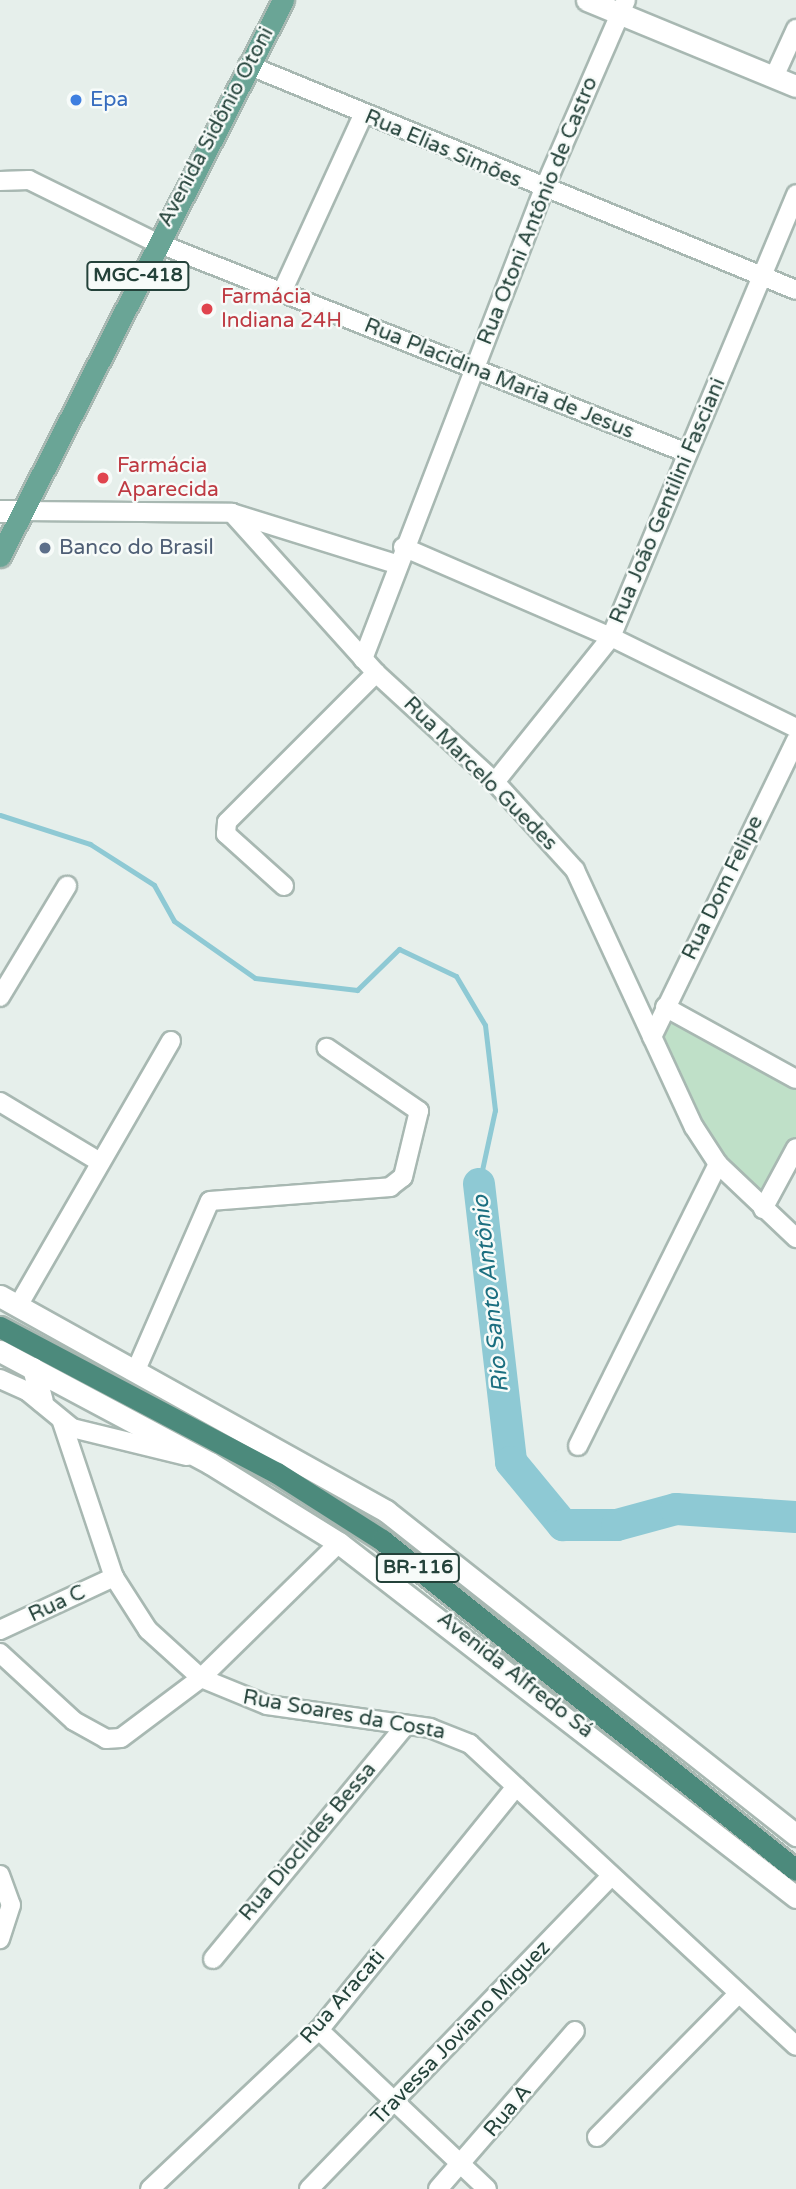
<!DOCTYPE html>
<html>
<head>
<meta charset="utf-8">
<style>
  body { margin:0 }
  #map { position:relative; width:796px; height:2189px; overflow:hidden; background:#e6efeb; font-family:"Varela Round",sans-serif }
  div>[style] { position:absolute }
  .green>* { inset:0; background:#bfe0c8 }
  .stream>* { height:5px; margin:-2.5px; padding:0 2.5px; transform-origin:2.5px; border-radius:2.5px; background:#8ec9d4 }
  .river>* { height:32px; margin:-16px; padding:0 16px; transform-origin:16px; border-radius:16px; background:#8ec9d4 }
  .roads { filter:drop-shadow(2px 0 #a8b8b2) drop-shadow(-2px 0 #a8b8b2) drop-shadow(0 2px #a8b8b2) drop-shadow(0 -2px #a8b8b2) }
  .minor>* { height:18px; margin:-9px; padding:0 9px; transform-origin:9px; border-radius:9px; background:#fff }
  .tertiary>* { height:21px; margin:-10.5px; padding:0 10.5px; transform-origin:10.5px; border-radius:10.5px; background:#fff }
  .secondary>* { height:21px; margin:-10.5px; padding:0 10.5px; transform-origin:10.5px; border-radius:10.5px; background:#fff }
  .primary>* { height:21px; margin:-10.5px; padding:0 10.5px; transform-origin:10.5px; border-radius:10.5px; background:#6aa596 }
  .trunk>* { height:21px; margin:-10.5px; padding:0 10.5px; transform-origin:10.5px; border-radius:10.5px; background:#4c8a7c }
  .dots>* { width:19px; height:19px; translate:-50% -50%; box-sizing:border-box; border:4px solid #f7fbf9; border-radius:50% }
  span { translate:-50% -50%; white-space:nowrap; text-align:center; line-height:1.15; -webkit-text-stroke:5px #f7fbf9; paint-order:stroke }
  .shield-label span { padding:2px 5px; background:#f7fbf9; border:2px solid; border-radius:5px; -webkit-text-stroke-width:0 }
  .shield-label { font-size:19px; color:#24423a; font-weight:700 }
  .shop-label { font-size:21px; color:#366cbe }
  .left { translate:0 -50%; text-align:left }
  .street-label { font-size:21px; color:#24423a }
  .health-label { font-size:21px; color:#be3a42 }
  .service-label { font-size:21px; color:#4e5e75 }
  .water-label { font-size:23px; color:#1c6f80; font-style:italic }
</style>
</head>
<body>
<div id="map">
  <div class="green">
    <i style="clip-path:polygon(673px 1019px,796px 1085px,796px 1142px,765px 1200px,718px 1159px,659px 1046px)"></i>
  </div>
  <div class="stream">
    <i style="left:0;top:815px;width:95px;rotate:17.9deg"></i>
    <i style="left:90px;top:844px;width:76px;rotate:32.6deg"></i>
    <i style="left:154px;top:885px;width:41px;rotate:60.9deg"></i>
    <i style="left:174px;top:921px;width:99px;rotate:35.1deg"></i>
    <i style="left:255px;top:978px;width:103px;rotate:6.7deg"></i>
    <i style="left:357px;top:990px;width:59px;rotate:-44.3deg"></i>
    <i style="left:399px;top:949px;width:63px;rotate:25.3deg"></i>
    <i style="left:456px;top:976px;width:57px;rotate:59.4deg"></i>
    <i style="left:485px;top:1025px;width:86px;rotate:83.3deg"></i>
    <i style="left:495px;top:1110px;width:76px;rotate:102.2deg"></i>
  </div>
  <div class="river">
    <i style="left:479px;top:1184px;width:280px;rotate:83.4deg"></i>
    <i style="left:511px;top:1462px;width:82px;rotate:50.5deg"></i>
    <i style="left:563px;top:1525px;width:54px"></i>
    <i style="left:617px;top:1525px;width:61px;rotate:-15.2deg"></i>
    <i style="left:676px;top:1509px;width:120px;rotate:3.8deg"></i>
  </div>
  <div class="roads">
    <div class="minor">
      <i style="left:248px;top:65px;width:592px;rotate:22.32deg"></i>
      <i style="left:774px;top:77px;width:53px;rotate:-65.4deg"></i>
      <i style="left:0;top:181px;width:29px;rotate:-2deg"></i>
      <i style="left:29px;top:180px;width:140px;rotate:26.2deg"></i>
      <i style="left:155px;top:242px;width:572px;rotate:21.63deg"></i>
      <i style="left:282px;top:292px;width:195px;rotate:-65.4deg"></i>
      <i style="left:21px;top:511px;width:211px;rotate:0.5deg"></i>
      <i style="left:232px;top:513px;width:215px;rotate:48deg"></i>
      <i style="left:376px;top:673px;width:161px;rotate:42.5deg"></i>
      <i style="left:495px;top:782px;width:119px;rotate:47.7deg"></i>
      <i style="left:575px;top:870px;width:283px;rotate:65.2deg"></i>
      <i style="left:694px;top:1127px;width:44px;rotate:57deg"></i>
      <i style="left:718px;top:1164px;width:108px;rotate:43.5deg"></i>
      <i style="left:232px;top:513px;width:172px;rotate:17.3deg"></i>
      <i style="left:403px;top:547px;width:227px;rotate:23.4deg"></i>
      <i style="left:611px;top:637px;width:206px;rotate:26.2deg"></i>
      <i style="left:363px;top:659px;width:501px;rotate:-68.96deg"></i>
      <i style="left:543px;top:191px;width:208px;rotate:-66.5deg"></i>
      <i style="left:495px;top:782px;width:186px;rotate:-51.3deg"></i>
      <i style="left:611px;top:637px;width:480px;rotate:-67.3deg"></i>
      <i style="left:284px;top:886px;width:78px;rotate:-138.1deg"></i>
      <i style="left:226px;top:834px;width:12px;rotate:-85deg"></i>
      <i style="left:227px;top:822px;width:211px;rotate:-45deg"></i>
      <i style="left:0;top:997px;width:130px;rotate:-58.9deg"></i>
      <i style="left:665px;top:1007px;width:149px;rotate:28.8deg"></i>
      <i style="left:652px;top:1037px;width:330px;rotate:-64.1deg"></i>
      <i style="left:0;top:1102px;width:117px;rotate:31deg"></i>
      <i style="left:763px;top:1209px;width:69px;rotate:-61.6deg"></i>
      <i style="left:18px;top:1306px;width:306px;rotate:-60deg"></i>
      <i style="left:136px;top:1370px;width:184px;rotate:-66.4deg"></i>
      <i style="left:210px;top:1201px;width:181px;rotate:-4.4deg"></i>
      <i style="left:390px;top:1187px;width:16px;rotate:-38deg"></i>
      <i style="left:403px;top:1177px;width:68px;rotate:-76.4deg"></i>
      <i style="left:419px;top:1111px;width:112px;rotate:-145.6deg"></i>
      <i style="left:0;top:1379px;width:30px;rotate:24deg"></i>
      <i style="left:27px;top:1391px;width:58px;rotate:39.4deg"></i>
      <i style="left:72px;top:1428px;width:118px;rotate:13.7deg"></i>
      <i style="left:62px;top:1422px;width:163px;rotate:71.5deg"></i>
      <i style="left:114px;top:1577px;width:63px;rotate:57.3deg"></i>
      <i style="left:148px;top:1630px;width:72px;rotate:42.2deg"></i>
      <i style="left:201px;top:1678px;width:71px;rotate:22.2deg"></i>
      <i style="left:267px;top:1705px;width:165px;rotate:8deg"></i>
      <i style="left:430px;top:1728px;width:43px;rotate:21.8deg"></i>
      <i style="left:470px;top:1744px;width:444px;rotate:42.8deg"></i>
      <i style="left:578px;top:1446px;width:315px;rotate:-63.6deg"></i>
      <i style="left:0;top:1630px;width:126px;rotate:-24.9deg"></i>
      <i style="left:0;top:1653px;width:100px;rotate:42.6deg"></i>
      <i style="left:74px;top:1721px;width:37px;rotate:29deg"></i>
      <i style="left:106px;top:1739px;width:15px;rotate:-4deg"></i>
      <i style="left:121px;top:1738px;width:100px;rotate:-36.9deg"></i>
      <i style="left:201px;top:1678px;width:193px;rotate:-44.4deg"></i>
      <i style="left:0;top:1875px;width:32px;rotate:70deg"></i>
      <i style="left:11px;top:1905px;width:36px;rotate:108deg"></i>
      <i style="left:213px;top:1959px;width:302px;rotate:-50.5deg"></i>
      <i style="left:319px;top:2030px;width:231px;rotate:43.4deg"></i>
      <i style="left:597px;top:2137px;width:201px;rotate:-45.4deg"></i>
      <i style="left:150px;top:2189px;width:232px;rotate:-43.3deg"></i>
      <i style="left:319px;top:2030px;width:313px;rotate:-51deg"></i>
      <i style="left:309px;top:2189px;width:435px;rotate:-46deg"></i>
      <i style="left:438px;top:2189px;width:209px;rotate:-49.1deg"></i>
    </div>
    <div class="tertiary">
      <i style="left:0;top:511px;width:21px"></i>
      <i style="left:0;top:1296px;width:442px;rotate:29.1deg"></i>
      <i style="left:386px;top:1511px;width:523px;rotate:38.32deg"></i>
      <i style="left:0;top:1351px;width:238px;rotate:28.1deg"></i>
      <i style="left:210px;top:1463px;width:152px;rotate:31.8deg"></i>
      <i style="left:339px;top:1543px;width:578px;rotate:37.76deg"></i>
      <i style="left:33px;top:1368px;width:34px;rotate:75deg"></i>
    </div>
    <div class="secondary">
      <i style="left:587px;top:0;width:226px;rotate:22.4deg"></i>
    </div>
    <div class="primary">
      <i style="left:0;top:556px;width:624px;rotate:-63.02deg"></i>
    </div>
    <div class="trunk">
      <i style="left:0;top:1327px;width:313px;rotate:27.8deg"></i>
      <i style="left:277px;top:1473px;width:125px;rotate:32.5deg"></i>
      <i style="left:382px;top:1540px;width:529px;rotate:38.56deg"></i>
    </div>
  </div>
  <div class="dots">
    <i style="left:76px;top:100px;background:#3f7fe0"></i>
    <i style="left:207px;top:309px;background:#e0444e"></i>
    <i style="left:103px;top:478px;background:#e0444e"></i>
    <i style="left:45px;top:548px;background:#5c6f8a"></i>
  </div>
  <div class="shield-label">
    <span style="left:138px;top:276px">MGC-418</span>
    <span style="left:418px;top:1568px">BR-116</span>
  </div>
  <div class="shop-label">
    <span class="left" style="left:90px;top:100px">Epa</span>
  </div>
  <div class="street-label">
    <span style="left:216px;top:127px;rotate:-62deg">Avenida Sidônio Otoni</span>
    <span style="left:443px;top:149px;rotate:23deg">Rua Elias Simões</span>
    <span style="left:538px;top:211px;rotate:-68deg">Rua Otoni Antônio de Castro</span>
    <span style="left:499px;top:379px;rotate:22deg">Rua Placidina Maria de Jesus</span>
    <span style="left:668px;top:501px;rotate:-67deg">Rua João Gentilini Fasciani</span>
    <span style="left:480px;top:774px;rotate:45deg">Rua Marcelo Guedes</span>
    <span style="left:723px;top:888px;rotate:-64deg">Rua Dom Felipe</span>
    <span style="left:57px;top:1604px;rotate:-25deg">Rua C</span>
    <span style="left:515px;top:1675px;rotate:38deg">Avenida Alfredo Sá</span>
    <span style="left:344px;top:1715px;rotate:10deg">Rua Soares da Costa</span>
    <span style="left:308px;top:1842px;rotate:-50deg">Rua Dioclides Bessa</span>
    <span style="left:343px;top:1997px;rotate:-49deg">Rua Aracati</span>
    <span style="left:461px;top:2033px;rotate:-46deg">Travessa Joviano Miguez</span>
    <span style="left:508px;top:2111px;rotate:-50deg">Rua A</span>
  </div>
  <div class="health-label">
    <span class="left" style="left:221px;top:309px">Farmácia<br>Indiana 24H</span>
    <span class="left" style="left:117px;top:478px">Farmácia<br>Aparecida</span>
  </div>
  <div class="service-label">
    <span class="left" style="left:59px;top:548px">Banco do Brasil</span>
  </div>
  <div class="water-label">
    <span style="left:491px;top:1294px;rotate:-96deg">Rio Santo Antônio</span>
  </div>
</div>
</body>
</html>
